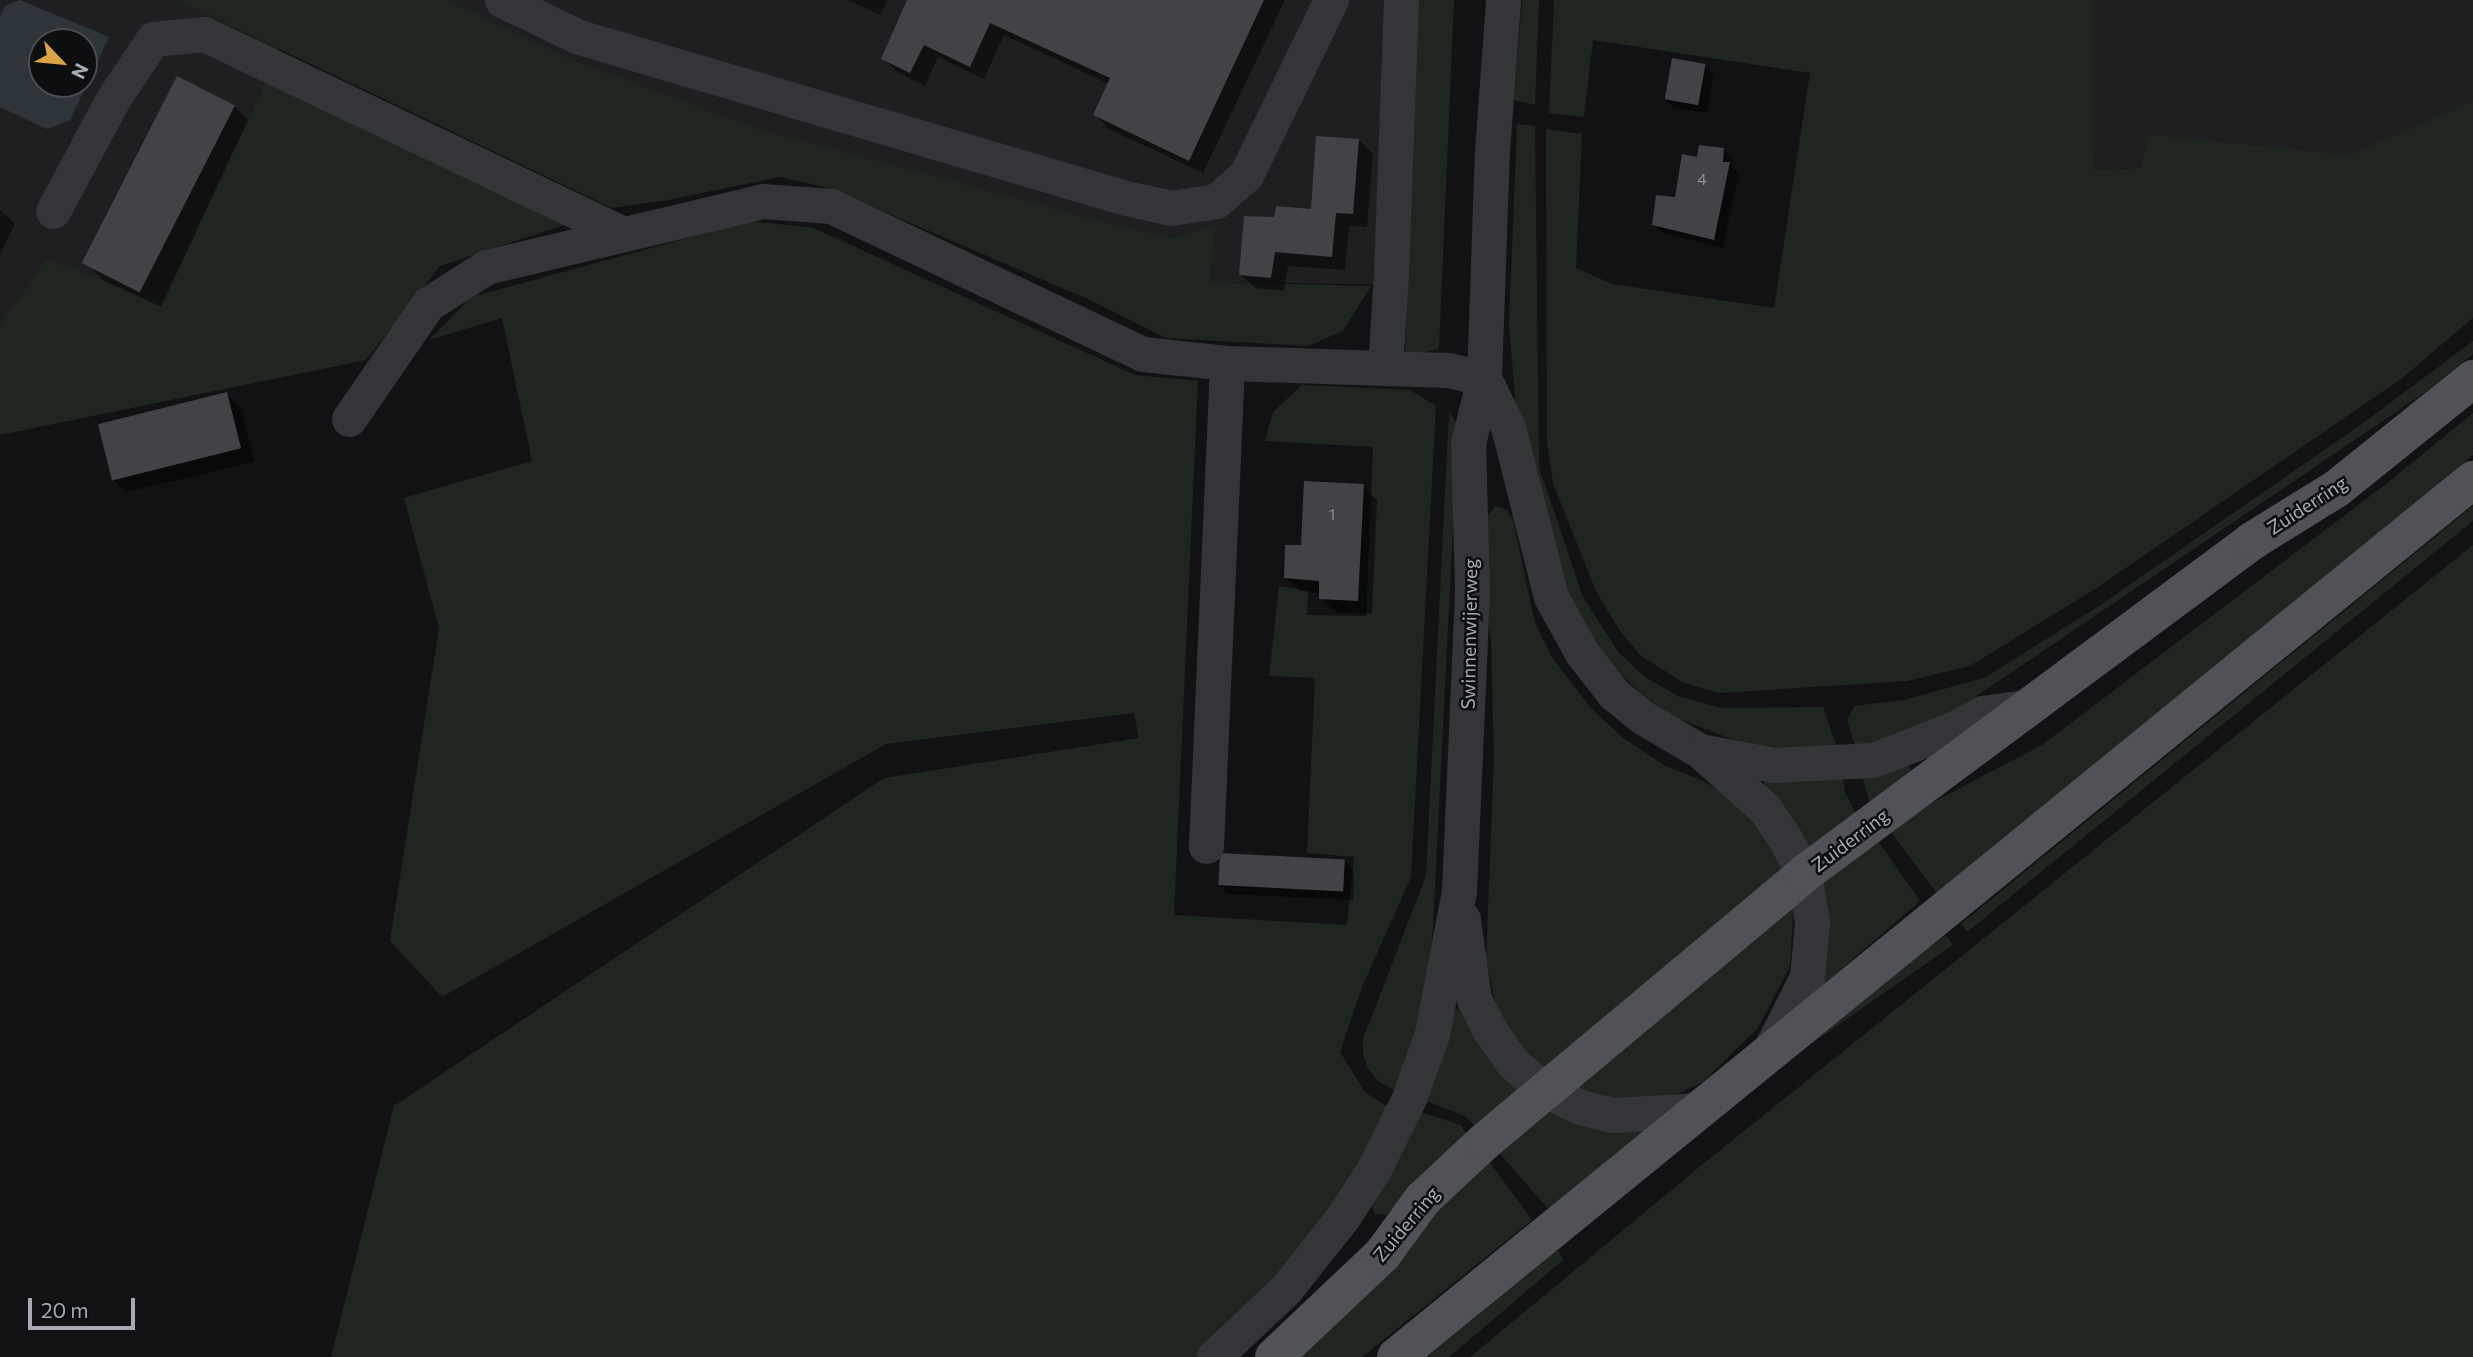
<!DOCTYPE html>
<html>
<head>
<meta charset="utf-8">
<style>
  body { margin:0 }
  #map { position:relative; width:2473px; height:1357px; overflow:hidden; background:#121214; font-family:Commissioner,sans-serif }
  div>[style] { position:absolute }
  .built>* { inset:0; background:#1f1f21 }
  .green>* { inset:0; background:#1f2620; transform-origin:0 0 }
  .water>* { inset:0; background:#2d353b }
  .shadow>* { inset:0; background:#0007 }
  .building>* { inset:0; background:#424347; transform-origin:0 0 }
  .minor>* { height:35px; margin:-17.5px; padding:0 17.5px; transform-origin:17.5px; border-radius:17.5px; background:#343538 }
  .major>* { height:38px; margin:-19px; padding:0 19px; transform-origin:19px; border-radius:19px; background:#505257 }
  span { translate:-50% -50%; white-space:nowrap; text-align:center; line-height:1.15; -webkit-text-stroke:5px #0d0e0f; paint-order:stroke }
  .number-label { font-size:16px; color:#8d9098 }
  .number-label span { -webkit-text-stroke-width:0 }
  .street-label { font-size:19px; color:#a6aab3 }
  .north { position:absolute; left:28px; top:28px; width:70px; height:70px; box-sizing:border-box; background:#0d0e0f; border:2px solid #4a4c51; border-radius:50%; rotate:116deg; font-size:19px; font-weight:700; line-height:28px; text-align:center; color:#a6aab3 }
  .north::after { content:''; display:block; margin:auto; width:24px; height:32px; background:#dba343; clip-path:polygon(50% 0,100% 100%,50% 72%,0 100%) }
  .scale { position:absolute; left:28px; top:1298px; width:107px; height:32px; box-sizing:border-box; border:4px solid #a6aab3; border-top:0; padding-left:9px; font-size:21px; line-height:24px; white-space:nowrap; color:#a6aab3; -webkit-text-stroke:5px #0d0e0f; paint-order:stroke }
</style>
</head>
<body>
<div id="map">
  <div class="built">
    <i style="clip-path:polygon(evenodd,0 0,177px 0,278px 48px,266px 81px,161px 303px,46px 258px,0 325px,0 0,42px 42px,84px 42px,84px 84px,42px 84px,42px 42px)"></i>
    <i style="clip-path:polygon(447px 0,1414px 0,1407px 285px,1210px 282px,1214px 224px,1175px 238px,1100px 221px,756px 128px,570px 59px)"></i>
    <i style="clip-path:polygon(2092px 0,2473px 0,2473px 101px,2350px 155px,2148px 134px,2140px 168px,2094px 170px)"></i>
  </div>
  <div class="green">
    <i style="clip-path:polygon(177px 0,447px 0,570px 59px,756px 128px,1100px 221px,1175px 238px,1215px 224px,1210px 282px,1371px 286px,1343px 331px,1308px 346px,1166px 338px,1092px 301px,829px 188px,780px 177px,668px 200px,612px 208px)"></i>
    <i style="clip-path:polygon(1414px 0,1454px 0,1439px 349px,1405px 356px)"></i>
    <i style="clip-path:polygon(1522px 0,1539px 0,1535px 105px,1514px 100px)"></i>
    <i style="clip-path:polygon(1554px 0,2092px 0,2094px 170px,2140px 168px,2148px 134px,2350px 155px,2473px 101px,2473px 318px,2401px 379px,2098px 587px,1970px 666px,1907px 681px,1720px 693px,1684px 683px,1640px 655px,1620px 631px,1596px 591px,1553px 483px,1547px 443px,1546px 129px,1582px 134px,1576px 268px,1612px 284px,1774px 308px,1810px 73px,1593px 40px,1584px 117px,1549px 113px)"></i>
    <i style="clip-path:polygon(266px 81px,567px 224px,440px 266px,366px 360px,0 435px,0 325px,46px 258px,161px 303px)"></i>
    <i style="clip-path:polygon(1517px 124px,1535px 126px,1539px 467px,1582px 595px,1618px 652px,1645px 677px,1680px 697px,1722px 708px,1823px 707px,1838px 751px,1771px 754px,1674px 717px,1643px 695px,1607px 660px,1582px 624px,1552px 559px,1516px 409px,1509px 325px)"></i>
    <i style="clip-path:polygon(750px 221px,814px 228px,1135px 375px,1198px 381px,1174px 915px,1347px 925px,1354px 857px,1307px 853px,1315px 678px,1269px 676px,1279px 586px,1308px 591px,1307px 615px,1366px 616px,1373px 447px,1265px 441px,1273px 412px,1302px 385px,1410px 390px,1436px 406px,1411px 877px,1362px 987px,1340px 1052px,1365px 1092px,1391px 1109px,1338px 1209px,1202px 1357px,331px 1357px,394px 1106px,884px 778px,1139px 738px,1134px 713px,886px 744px,442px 997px,390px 941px,439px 628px,404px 498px,532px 461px,502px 318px,429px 340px,471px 297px)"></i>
    <i style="clip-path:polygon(2473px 341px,2473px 354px,2424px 393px,1941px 720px,1857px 752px,1847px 720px,1854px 706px,1904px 700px,1984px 678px,2099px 606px,2362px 424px)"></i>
    <i style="clip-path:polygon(1449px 411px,1458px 426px,1433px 927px,1427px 994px,1398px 1092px,1378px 1081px,1368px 1069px,1363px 1054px,1363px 1039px,1426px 876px)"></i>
    <i style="clip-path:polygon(2473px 413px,2473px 455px,1938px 895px,1889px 829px,1937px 800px,2042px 745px,2386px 484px)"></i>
    <i style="clip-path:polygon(1496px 506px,1507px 510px,1513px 520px,1535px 623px,1553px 659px,1591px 708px,1622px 737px,1664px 765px,1705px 782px,1735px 802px,1763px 827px,1788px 874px,1548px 1073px,1514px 1040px,1496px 1006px,1486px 959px,1494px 757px,1491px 642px,1482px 555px,1487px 517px)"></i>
    <i style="clip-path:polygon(2473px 506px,2473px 521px,1967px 932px,1961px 924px)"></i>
    <i style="clip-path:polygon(2473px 545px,2473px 1357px,1470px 1357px,1703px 1164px)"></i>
    <i style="clip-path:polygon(1899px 765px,1908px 765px,1912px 772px,1871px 807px,1861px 773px)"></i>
    <i style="clip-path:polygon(1843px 779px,1845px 792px,1858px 818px,1807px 856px,1763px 785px,1766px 780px)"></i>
    <i style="clip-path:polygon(1876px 838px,1920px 901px,1822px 986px,1818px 883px)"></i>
    <i style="clip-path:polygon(1794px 900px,1790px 966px,1758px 1028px,1703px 1082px,1657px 1103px,1620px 1103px,1564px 1088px)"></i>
    <i style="left:1946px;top:935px;width:12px;height:483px;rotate:55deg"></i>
    <i style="clip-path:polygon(1459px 1008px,1523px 1093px,1480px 1131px,1465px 1116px,1424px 1100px,1452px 1012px)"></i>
    <i style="clip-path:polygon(1549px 1102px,1603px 1129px,1644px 1132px,1548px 1209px,1498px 1151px)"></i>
    <i style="clip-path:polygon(1421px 1112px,1461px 1125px,1470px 1139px,1386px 1215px,1375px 1214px,1372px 1207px)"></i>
    <i style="clip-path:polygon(1489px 1161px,1532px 1220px,1362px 1357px,1297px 1357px,1444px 1202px)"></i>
    <i style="clip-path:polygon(1558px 1250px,1563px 1260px,1449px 1357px,1427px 1357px)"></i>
  </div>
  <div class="water">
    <i style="clip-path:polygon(evenodd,20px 0,109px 37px,70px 120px,47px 129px,0 107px,0 17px,5px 6px,20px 0,42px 42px,84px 42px,84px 84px,42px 84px,42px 42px)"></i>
  </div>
  <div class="shadow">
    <i style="clip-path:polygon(848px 0,888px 0,880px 15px)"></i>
    <i style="clip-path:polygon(909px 0,1285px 0,1203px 173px,1109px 129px,1095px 115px,1109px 84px,1004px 35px,984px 79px,938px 57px,925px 86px,897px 72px,883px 58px)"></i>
    <i style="clip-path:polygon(1705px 66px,1714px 75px,1707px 113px,1674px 108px,1664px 99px)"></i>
    <i style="clip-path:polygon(234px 106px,248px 120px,161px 307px,103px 280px,89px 266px)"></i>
    <i style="clip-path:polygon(1359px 140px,1373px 154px,1367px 227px,1349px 226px,1345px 270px,1288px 266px,1284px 291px,1255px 288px,1240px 274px,1275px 219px,1312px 211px)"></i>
    <i style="clip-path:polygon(1724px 150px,1733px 159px,1732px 167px,1739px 173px,1723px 248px,1663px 233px,1653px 224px,1676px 199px,1699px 159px)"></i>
    <i style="clip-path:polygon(0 210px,15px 224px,0 255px)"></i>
    <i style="clip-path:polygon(226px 394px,241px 408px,254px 462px,126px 492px,112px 478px)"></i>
    <i style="clip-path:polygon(1363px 486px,1377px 500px,1372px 614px,1335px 612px,1321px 598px,1321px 593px,1300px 591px,1286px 577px,1303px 547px)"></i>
    <i style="clip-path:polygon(1344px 861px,1354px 871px,1353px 900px,1228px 894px,1219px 885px)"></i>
  </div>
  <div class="building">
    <i style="clip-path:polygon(907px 0,1264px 0,1189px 161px,1093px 115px,1110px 78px,990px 23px,970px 67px,924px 45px,910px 73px,881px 59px)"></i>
    <i style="left:1672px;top:58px;width:34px;height:42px;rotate:10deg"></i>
    <i style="left:177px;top:76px;width:65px;height:210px;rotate:27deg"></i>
    <i style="clip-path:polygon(1316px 136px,1359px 139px,1353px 214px,1336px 213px,1332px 257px,1275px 252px,1271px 278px,1239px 275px,1244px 216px,1274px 217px,1276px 206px,1311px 209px)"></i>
    <i style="clip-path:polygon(1699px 145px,1724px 148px,1723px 162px,1730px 162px,1714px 240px,1652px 225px,1656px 195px,1675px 197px,1682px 154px,1697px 157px)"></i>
    <i style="left:227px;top:392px;width:58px;height:133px;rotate:76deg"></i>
    <i style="clip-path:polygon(1304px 481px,1364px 484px,1358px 601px,1319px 599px,1319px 581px,1284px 578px,1285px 545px,1301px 545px)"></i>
    <i style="left:1220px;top:853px;width:125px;height:32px;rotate:3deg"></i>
  </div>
  <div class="minor">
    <i style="left:502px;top:0;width:85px;rotate:25.7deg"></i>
    <i style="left:579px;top:37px;width:570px;rotate:16.4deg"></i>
    <i style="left:1126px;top:198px;width:46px;rotate:12.5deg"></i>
    <i style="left:1171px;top:208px;width:46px;rotate:-8.8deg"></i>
    <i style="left:1216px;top:201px;width:40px;rotate:-41deg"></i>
    <i style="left:1246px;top:175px;width:195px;rotate:-64.1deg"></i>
    <i style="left:53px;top:211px;width:127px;rotate:-61.8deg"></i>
    <i style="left:113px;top:99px;width:72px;rotate:-56.3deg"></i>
    <i style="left:153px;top:39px;width:51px;rotate:-5.6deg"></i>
    <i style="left:204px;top:34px;width:463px;rotate:25.5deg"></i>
    <i style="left:1385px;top:368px;width:96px;rotate:-86.4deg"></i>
    <i style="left:1391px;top:272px;width:272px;rotate:-87.9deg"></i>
    <i style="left:1484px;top:378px;width:55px;rotate:63.9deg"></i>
    <i style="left:1508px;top:427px;width:175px;rotate:75.8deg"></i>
    <i style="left:1551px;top:597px;width:64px;rotate:61deg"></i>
    <i style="left:1582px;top:653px;width:52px;rotate:52deg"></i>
    <i style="left:1614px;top:694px;width:38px;rotate:39deg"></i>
    <i style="left:1644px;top:718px;width:65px;rotate:30.5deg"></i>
    <i style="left:1700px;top:751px;width:87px;rotate:41.7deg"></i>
    <i style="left:1765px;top:809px;width:34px;rotate:56deg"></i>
    <i style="left:1784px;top:837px;width:42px;rotate:61.6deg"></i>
    <i style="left:1804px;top:874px;width:49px;rotate:80.5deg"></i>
    <i style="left:1812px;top:922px;width:55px;rotate:95.2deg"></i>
    <i style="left:1807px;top:977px;width:84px;rotate:116.9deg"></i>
    <i style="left:349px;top:419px;width:140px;rotate:-55.5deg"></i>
    <i style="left:428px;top:304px;width:69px;rotate:-32.5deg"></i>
    <i style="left:486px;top:267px;width:284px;rotate:-13.4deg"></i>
    <i style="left:762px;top:201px;width:69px;rotate:4.1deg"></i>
    <i style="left:831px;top:206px;width:345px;rotate:25.4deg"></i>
    <i style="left:1143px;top:354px;width:84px;rotate:6.1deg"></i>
    <i style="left:1227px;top:363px;width:221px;rotate:1.8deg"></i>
    <i style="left:1448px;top:370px;width:37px;rotate:13deg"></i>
    <i style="left:1705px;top:752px;width:70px;rotate:10.7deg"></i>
    <i style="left:1774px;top:765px;width:99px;rotate:-2.9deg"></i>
    <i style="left:1873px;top:760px;width:88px;rotate:-21.3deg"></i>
    <i style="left:1955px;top:728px;width:31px;rotate:-29deg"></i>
    <i style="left:1982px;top:713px;width:43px;rotate:-7.9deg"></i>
    <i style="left:1206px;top:846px;width:483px;rotate:-87.5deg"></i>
    <i style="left:1463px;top:919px;width:81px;rotate:82.2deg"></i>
    <i style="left:1474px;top:999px;width:34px;rotate:63deg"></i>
    <i style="left:1489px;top:1029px;width:40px;rotate:55.1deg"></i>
    <i style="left:1512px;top:1062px;width:43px;rotate:41.2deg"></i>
    <i style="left:1544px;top:1090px;width:43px;rotate:24.8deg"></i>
    <i style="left:1583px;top:1108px;width:32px;rotate:13deg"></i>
    <i style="left:1614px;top:1115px;width:85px;rotate:-3.4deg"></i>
    <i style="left:1214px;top:1357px;width:99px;rotate:-43.4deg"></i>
    <i style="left:1286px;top:1289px;width:92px;rotate:-51.6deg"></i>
    <i style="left:1343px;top:1217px;width:55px;rotate:-56.9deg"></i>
    <i style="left:1373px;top:1171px;width:81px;rotate:-63.7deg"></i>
    <i style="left:1409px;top:1098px;width:68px;rotate:-70.2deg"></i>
    <i style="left:1432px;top:1034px;width:146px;rotate:-79.3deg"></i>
    <i style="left:1459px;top:891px;width:299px;rotate:-87.5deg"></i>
    <i style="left:1472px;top:592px;width:148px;rotate:-91.5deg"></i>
    <i style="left:1468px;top:444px;width:68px;rotate:-76.4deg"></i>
    <i style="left:1484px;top:378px;width:227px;rotate:-88deg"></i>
    <i style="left:1492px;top:151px;width:151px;rotate:-85.8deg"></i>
  </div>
  <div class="major">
    <i style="left:1274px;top:1357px;width:149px;rotate:-43.4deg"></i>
    <i style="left:1382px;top:1255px;width:69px;rotate:-53.8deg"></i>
    <i style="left:1423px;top:1199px;width:83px;rotate:-43.1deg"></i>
    <i style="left:1484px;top:1142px;width:417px;rotate:-39.9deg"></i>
    <i style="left:1804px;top:874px;width:558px;rotate:-36.62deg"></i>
    <i style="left:2252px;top:541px;width:99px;rotate:-31.8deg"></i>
    <i style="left:2336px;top:489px;width:176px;rotate:-38.8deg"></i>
    <i style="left:1396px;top:1357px;width:1389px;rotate:-39.16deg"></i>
  </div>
  <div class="number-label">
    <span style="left:1702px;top:179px">4</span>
    <span style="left:1332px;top:514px">1</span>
  </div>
  <div class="street-label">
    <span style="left:2307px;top:505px;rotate:-33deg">Zuiderring</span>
    <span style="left:1469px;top:634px;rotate:-89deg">Swinnenwijerweg</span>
    <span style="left:1850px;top:840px;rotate:-37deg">Zuiderring</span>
    <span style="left:1406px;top:1224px;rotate:-50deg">Zuiderring</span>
  </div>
  <div class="north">N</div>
  <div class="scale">20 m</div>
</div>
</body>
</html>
